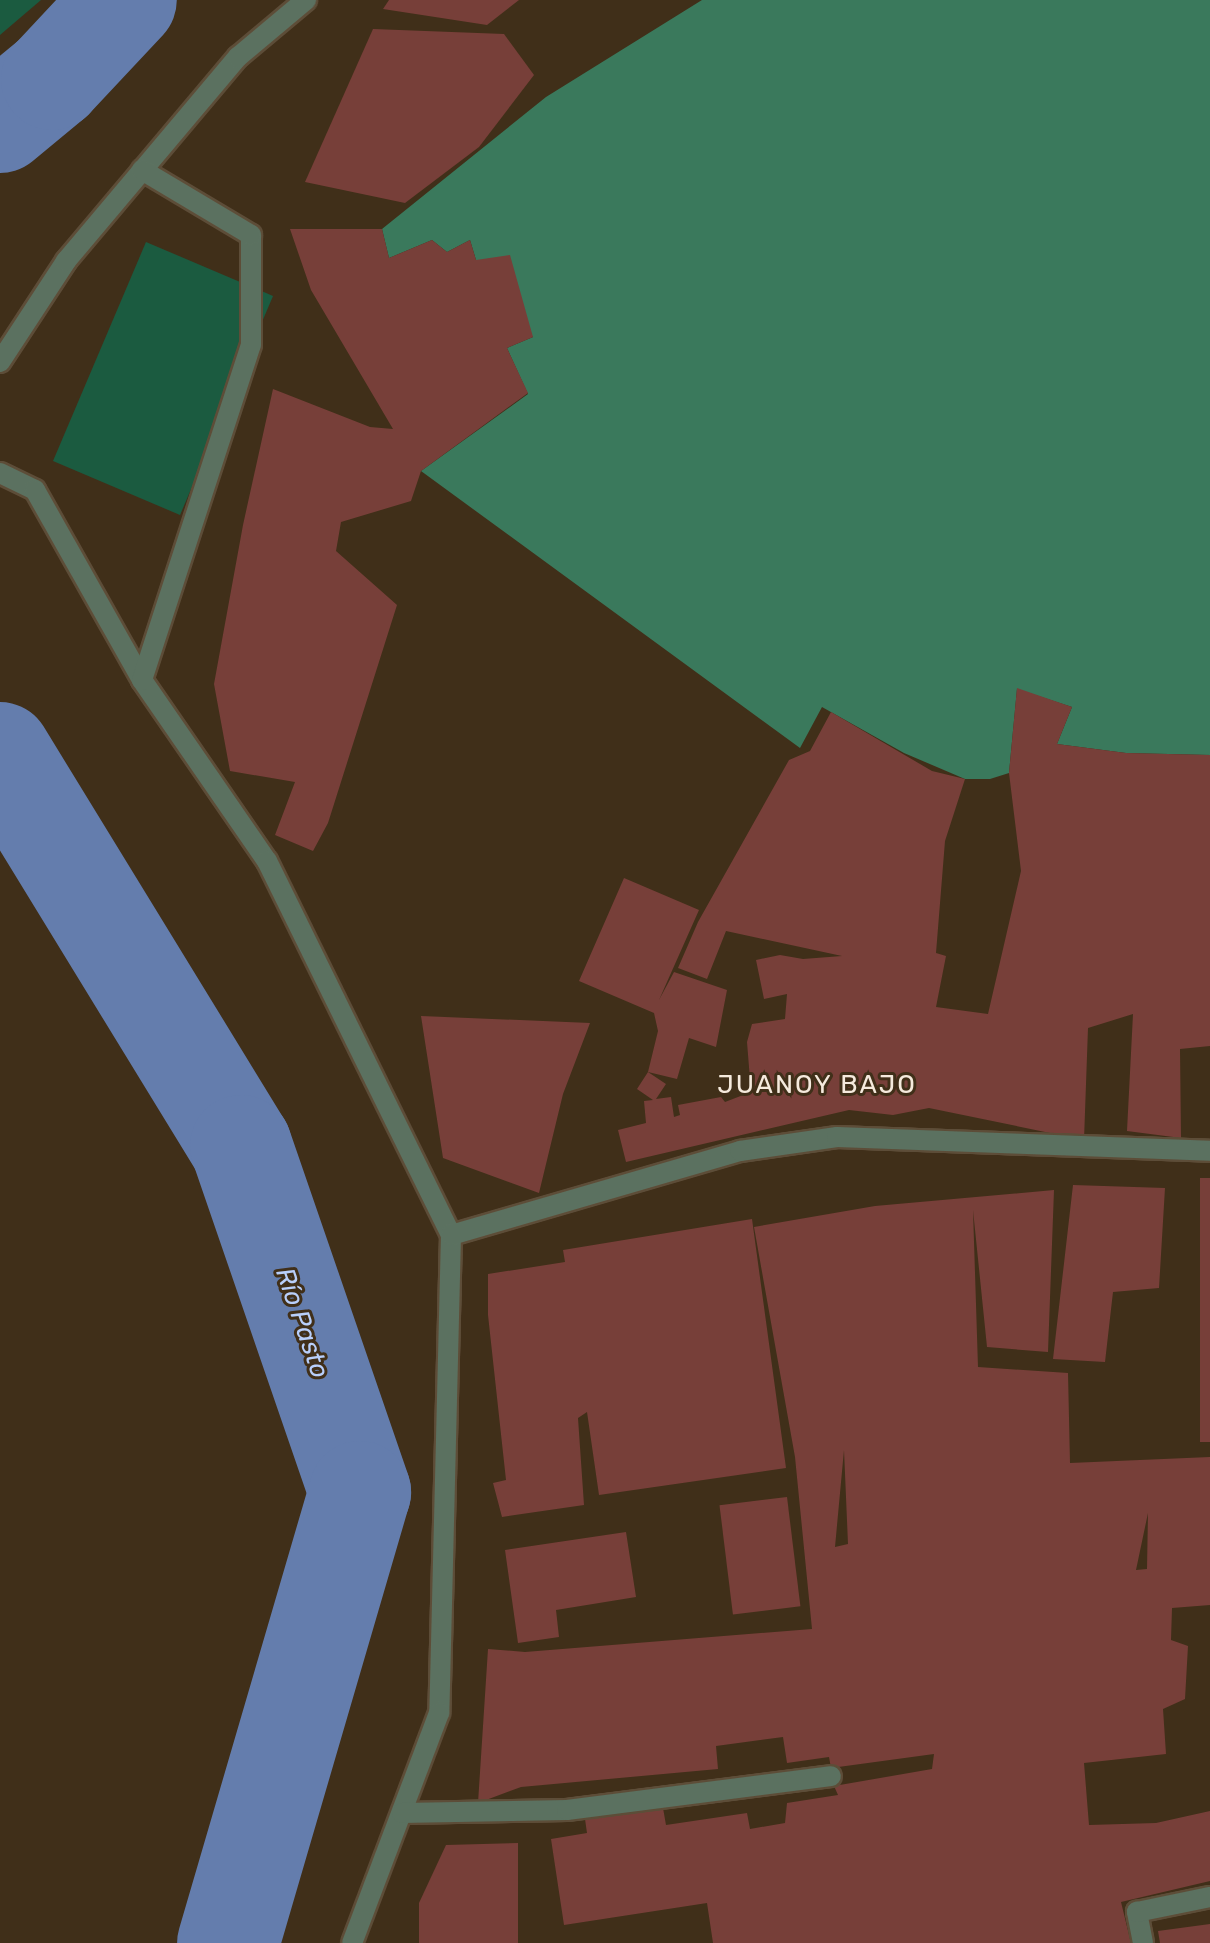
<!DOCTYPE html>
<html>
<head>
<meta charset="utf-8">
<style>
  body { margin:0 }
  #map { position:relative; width:1210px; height:1943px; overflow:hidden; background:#402f19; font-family:Rubik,sans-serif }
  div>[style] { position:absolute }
  .green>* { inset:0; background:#1b5b40; transform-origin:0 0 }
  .forest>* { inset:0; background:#3a795c }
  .river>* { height:102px; margin:-51px; padding:0 51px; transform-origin:51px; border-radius:51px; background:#647dad }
  .building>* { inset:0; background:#773f39; transform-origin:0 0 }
  .roads { filter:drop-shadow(2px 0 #5d4d38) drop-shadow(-2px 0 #5d4d38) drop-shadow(0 2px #5d4d38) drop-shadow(0 -2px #5d4d38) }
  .minor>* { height:20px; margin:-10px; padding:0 10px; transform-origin:10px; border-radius:10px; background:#5b7160 }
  span { translate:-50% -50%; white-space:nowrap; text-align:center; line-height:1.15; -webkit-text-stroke:6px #402f19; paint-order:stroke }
  .neighbourhood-label { font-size:26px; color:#f5eadd; letter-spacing:2px }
  .water-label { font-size:26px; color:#b8cffb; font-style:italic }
</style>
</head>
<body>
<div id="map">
  <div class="green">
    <i style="clip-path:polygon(0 0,41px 0,0 35px)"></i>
    <i style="left:146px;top:242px;width:138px;height:238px;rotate:23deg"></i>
  </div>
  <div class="forest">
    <i style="clip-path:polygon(702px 0,1210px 0,1210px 755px,1126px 753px,1057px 744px,1072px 707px,1017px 689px,1009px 773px,990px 779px,965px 779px,904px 753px,822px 707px,800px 748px,421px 471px,528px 394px,507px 348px,533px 337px,476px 260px,470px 240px,447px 252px,432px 240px,389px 258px,382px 229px,546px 97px)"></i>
  </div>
  <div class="river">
    <i style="left:0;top:122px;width:67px;rotate:-39.6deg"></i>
    <i style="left:52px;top:79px;width:108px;rotate:-46.9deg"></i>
    <i style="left:0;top:753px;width:461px;rotate:58.5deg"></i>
    <i style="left:241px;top:1146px;width:366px;rotate:71deg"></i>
    <i style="left:360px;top:1492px;width:470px;rotate:106.3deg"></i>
  </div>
  <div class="building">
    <i style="clip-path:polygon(389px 0,519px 0,487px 25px,383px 9px)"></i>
    <i style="clip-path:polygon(373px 29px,504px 34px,534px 75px,479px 147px,405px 203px,305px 182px)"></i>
    <i style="clip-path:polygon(290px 229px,382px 229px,389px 258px,432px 240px,447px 252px,470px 240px,476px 260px,510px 255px,533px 337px,507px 348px,528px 393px,421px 471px,411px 501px,341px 522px,336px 551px,397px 605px,328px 823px,313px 851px,275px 835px,295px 782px,230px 771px,214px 684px,243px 525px,273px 389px,370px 427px,393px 429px,311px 290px)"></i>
    <i style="clip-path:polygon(1017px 688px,1072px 707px,1057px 744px,1126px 753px,1210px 755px,1210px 1046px,1180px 1049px,1181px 1138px,1127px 1131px,1133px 1014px,1088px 1028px,1084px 1140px,929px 1108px,893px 1115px,849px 1110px,626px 1162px,618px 1130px,646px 1123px,644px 1101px,653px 1100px,637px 1089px,648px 1072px,666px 1084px,656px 1099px,671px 1097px,674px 1117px,680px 1115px,678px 1105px,721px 1097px,725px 1102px,751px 1092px,747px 1042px,752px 1024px,785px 1019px,787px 994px,764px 999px,756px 960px,780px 955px,803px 959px,842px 956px,726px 931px,707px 979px,678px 968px,698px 922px,789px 760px,810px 751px,831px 712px,932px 771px,965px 779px,945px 841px,936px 953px,946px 956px,936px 1007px,988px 1014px,1021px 871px,1009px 773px)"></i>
    <i style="clip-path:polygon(624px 878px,699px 910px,659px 1000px,674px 972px,727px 990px,716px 1047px,689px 1038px,677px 1079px,648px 1072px,658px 1031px,654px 1013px,579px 981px)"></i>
    <i style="clip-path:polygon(421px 1016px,590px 1023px,563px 1094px,539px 1193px,443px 1158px)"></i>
    <i style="left:1200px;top:1178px;width:10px;height:264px"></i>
    <i style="clip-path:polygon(1073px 1185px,1165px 1188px,1159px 1288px,1113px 1292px,1105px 1362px,1053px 1359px)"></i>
    <i style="clip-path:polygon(evenodd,1054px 1190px,1048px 1352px,987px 1347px,973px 1210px,978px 1367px,1068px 1373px,1070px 1463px,1210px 1457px,1210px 1605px,1172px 1608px,1171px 1640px,1188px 1646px,1185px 1699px,1163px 1709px,1166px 1754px,1084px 1763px,1089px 1825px,1156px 1823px,1210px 1811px,1210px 1881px,1121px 1902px,1131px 1943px,713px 1943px,707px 1903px,564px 1925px,551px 1839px,587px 1833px,585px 1819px,663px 1808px,666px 1825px,747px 1813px,750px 1829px,785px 1823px,787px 1803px,838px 1795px,834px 1786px,932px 1769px,934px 1754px,831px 1768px,829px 1757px,787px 1763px,783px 1737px,716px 1746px,718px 1769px,521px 1787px,478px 1803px,488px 1649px,525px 1652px,812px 1629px,795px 1457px,754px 1227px,875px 1206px,1054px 1190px,844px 1450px,848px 1544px,835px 1547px,844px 1450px,1054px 1190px,1148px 1513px,1147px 1569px,1136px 1570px,1148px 1513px)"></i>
    <i style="clip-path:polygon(752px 1219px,786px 1468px,599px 1495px,587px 1412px,578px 1418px,584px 1505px,502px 1517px,493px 1483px,506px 1480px,488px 1315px,488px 1274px,565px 1262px,563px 1250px)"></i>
    <i style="left:787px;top:1497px;width:110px;height:68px;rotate:83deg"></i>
    <i style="clip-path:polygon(626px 1532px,636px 1597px,556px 1610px,559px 1637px,518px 1643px,505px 1550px)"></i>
    <i style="clip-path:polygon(518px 1843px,518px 1943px,419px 1943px,419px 1903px,446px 1845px)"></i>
    <i style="clip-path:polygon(1210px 1924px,1210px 1943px,1160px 1943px,1158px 1931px)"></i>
  </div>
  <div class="roads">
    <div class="minor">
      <i style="left:0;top:362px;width:121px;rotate:-56.8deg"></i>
      <i style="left:66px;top:261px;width:267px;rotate:-49.9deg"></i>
      <i style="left:238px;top:57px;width:89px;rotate:-40deg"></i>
      <i style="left:0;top:473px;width:39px;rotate:26deg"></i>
      <i style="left:35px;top:490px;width:218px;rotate:60.6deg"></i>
      <i style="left:142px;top:680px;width:220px;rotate:55.4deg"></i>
      <i style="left:267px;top:861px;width:417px;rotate:63.8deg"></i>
      <i style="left:451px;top:1235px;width:478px;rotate:91.4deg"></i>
      <i style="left:439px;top:1713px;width:246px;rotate:110.7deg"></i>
      <i style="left:142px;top:680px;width:352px;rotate:-72deg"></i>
      <i style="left:251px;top:345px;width:110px;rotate:-90deg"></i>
      <i style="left:251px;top:235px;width:127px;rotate:-149.2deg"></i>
      <i style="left:451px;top:1235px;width:301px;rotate:-16.2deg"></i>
      <i style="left:740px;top:1151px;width:98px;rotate:-8.2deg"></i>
      <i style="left:837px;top:1137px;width:373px;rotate:2.1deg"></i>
      <i style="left:402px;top:1813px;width:165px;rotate:-1deg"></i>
      <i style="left:567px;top:1810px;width:266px;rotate:-7.3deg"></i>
      <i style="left:1143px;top:1943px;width:32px;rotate:-101deg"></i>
      <i style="left:1137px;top:1912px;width:75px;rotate:-11.6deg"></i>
    </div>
  </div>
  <div class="neighbourhood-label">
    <span style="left:817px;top:1085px">JUANOY BAJO</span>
  </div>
  <div class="water-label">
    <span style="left:302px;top:1323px;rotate:71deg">Río Pasto</span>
  </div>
</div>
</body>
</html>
